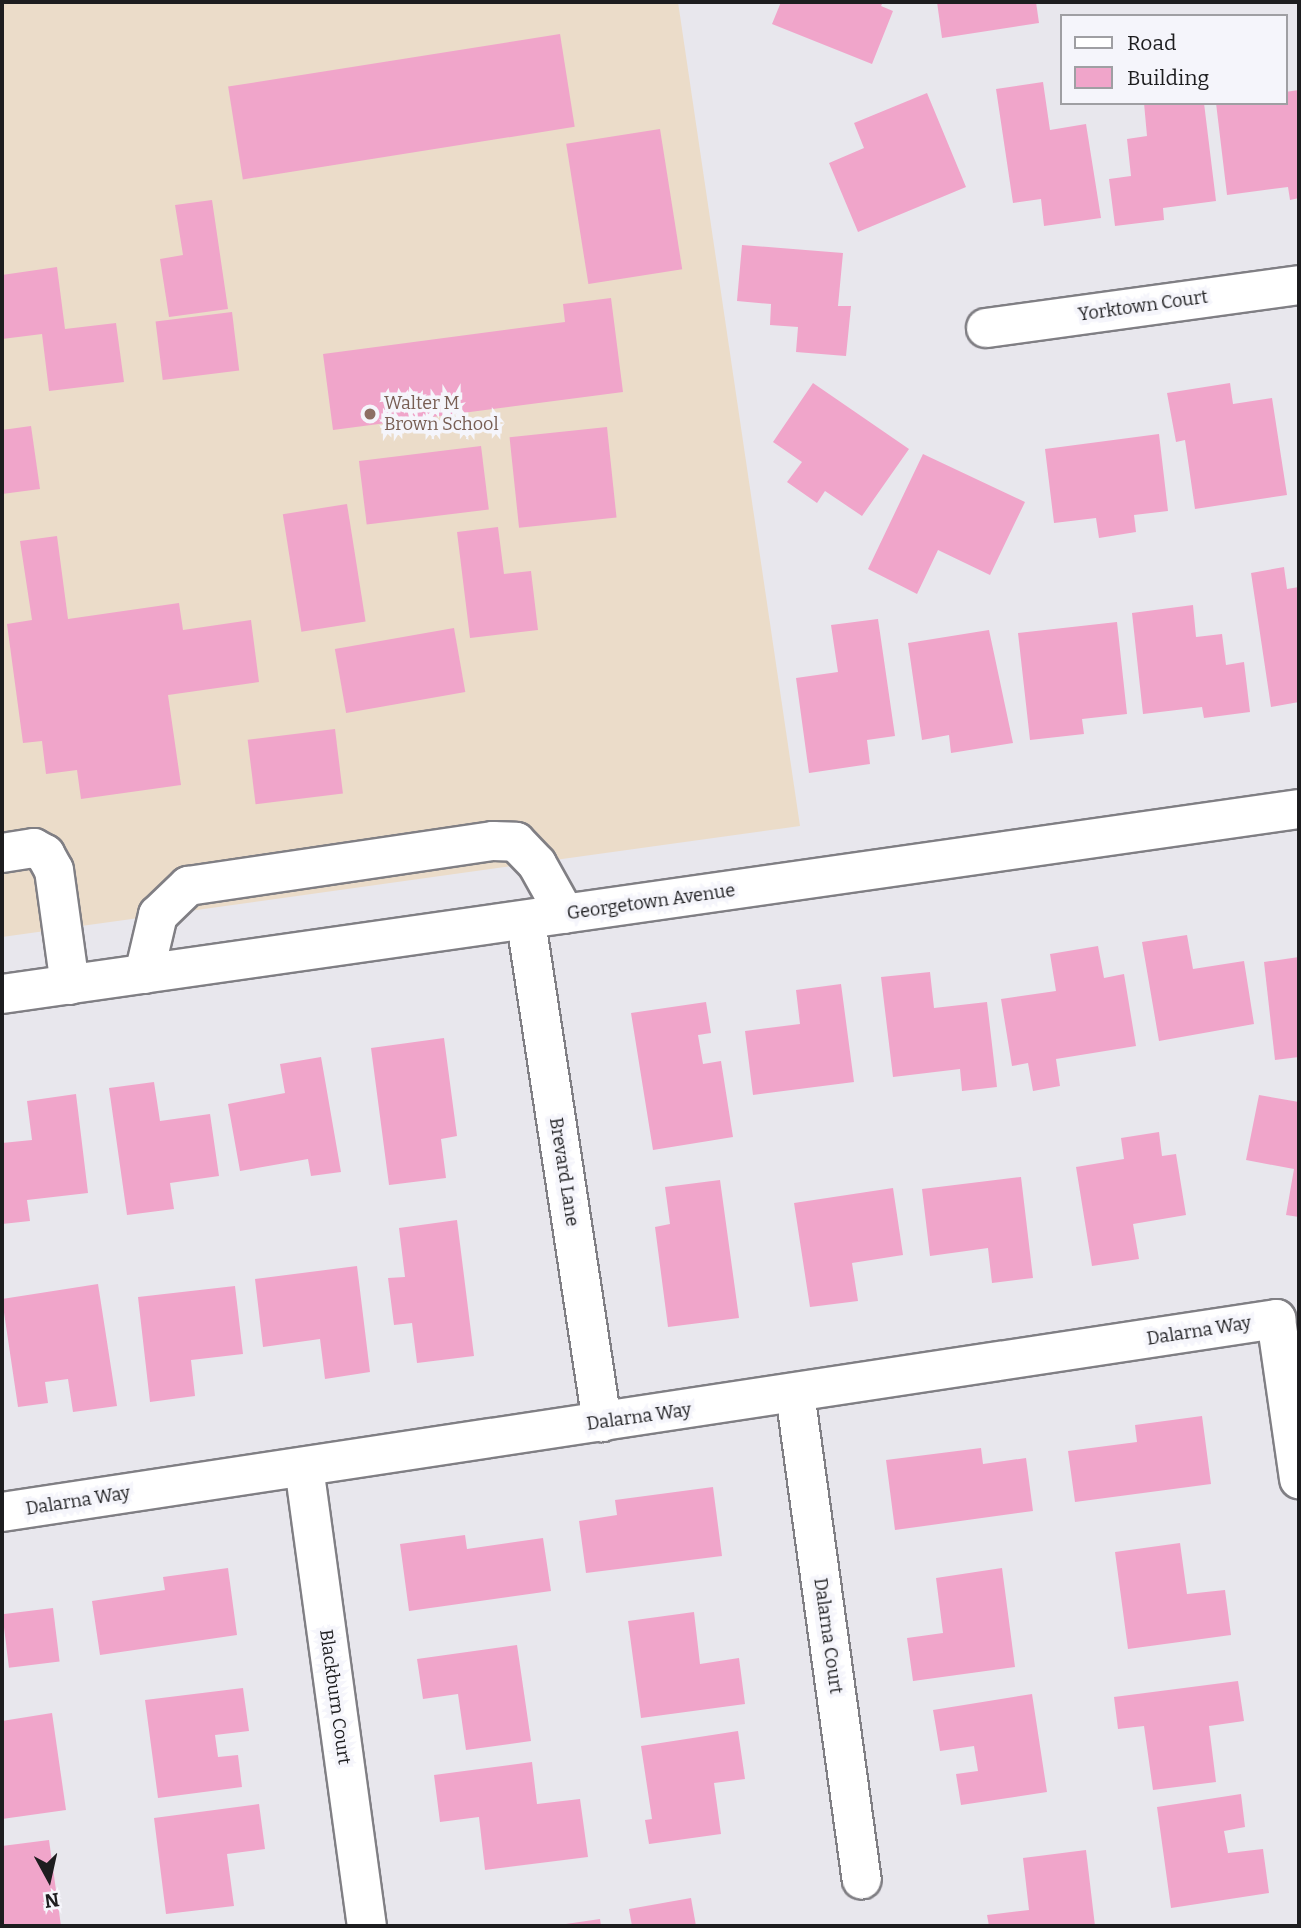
<!DOCTYPE html>
<html>
<head>
<meta charset="utf-8">
<style>
  body { margin:0 }
  #map { position:relative; width:1301px; height:1928px; overflow:hidden; background:#e8e7ed; font-family:Bitter,serif }
  div>[style] { position:absolute }
  .education>* { inset:0; background:#ebdcc9 }
  .building>* { inset:0; background:#f0a5ca; transform-origin:0 0 }
  .roads { filter:drop-shadow(2px 0 #807f84) drop-shadow(-2px 0 #807f84) drop-shadow(0 2px #807f84) drop-shadow(0 -2px #807f84) }
  .minor>* { height:38px; margin:-19px; padding:0 19px; transform-origin:19px; border-radius:19px; background:#fff }
  .dots>* { width:19px; height:19px; translate:-50% -50%; box-sizing:border-box; border:4px solid #f5f5fb; border-radius:50% }
  span { translate:-50% -50%; white-space:nowrap; text-align:center; line-height:1.15; -webkit-text-stroke:7px #f5f5fb; paint-order:stroke }
  .street-label { font-size:18px; color:#1d1d1f }
  .education-label { font-size:18px; color:#785e54 }
  .left { translate:0 -50%; text-align:left }
  .frame { position:absolute; inset:0; border:4px solid #1d1d1f; pointer-events:none }
  .legend { position:absolute; left:1060px; top:14px; width:228px; height:91px; box-sizing:border-box; background:#f5f5fb; border:2px solid #9f9fa3; margin:0; padding:9px 12px; list-style:none; font-size:21px; color:#1d1d1f }
  .legend li { display:flex; align-items:center; gap:14px; height:35px }
  .legend b { width:35px; border:2px solid #9f9fa3 }
  .north { position:absolute; left:14px; top:1844px; width:70px; height:70px; -webkit-text-stroke:5px #f5f5fb; paint-order:stroke; rotate:172deg; font-size:19px; font-weight:700; line-height:28px; text-align:center; color:#1d1d1f }
  .north::after { content:''; display:block; margin:auto; width:24px; height:32px; background:#1d1d1f; clip-path:polygon(50% 0,100% 100%,50% 72%,0 100%) }
</style>
</head>
<body>
<div id="map">
  <div class="education">
    <i style="clip-path:polygon(2px 2px,678px 2px,800px 826px,2px 937px)"></i>
  </div>
  <div class="building">
    <i style="clip-path:polygon(781px 2px,883px 2px,881px 6px,893px 11px,872px 64px,772px 24px)"></i>
    <i style="clip-path:polygon(937px 2px,1036px 2px,1039px 23px,942px 38px)"></i>
    <i style="left:560px;top:34px;width:94px;height:336px;rotate:81deg"></i>
    <i style="clip-path:polygon(1043px 82px,1050px 130px,1086px 124px,1101px 218px,1044px 226px,1041px 199px,1013px 203px,996px 89px)"></i>
    <i style="clip-path:polygon(1299px 90px,1299px 198px,1290px 200px,1288px 187px,1227px 195px,1216px 103px,1285px 103px,1285px 92px)"></i>
    <i style="clip-path:polygon(927px 93px,966px 187px,858px 232px,829px 163px,864px 148px,854px 123px)"></i>
    <i style="clip-path:polygon(1144px 103px,1204px 103px,1216px 201px,1163px 208px,1164px 220px,1115px 226px,1109px 179px,1131px 176px,1127px 139px,1147px 136px)"></i>
    <i style="left:660px;top:129px;width:142px;height:95px;rotate:81deg"></i>
    <i style="clip-path:polygon(212px 200px,228px 309px,169px 317px,160px 259px,183px 255px,175px 205px)"></i>
    <i style="clip-path:polygon(742px 245px,843px 253px,838px 306px,851px 306px,846px 356px,796px 352px,798px 327px,770px 325px,771px 304px,737px 301px)"></i>
    <i style="clip-path:polygon(57px 267px,65px 329px,116px 323px,124px 382px,49px 391px,42px 334px,2px 339px,2px 275px)"></i>
    <i style="clip-path:polygon(611px 298px,623px 392px,333px 430px,323px 354px,565px 322px,563px 304px)"></i>
    <i style="left:232px;top:312px;width:59px;height:77px;rotate:83deg"></i>
    <i style="clip-path:polygon(813px 383px,909px 449px,862px 516px,825px 491px,817px 503px,787px 482px,802px 462px,773px 442px)"></i>
    <i style="clip-path:polygon(1230px 383px,1233px 404px,1272px 398px,1287px 495px,1195px 509px,1185px 440px,1176px 442px,1167px 393px)"></i>
    <i style="clip-path:polygon(31px 426px,40px 489px,2px 494px,2px 430px)"></i>
    <i style="left:607px;top:427px;width:91px;height:98px;rotate:84deg"></i>
    <i style="clip-path:polygon(1159px 434px,1168px 511px,1134px 515px,1136px 532px,1099px 538px,1096px 518px,1054px 523px,1045px 449px)"></i>
    <i style="left:481px;top:446px;width:64px;height:123px;rotate:83deg"></i>
    <i style="clip-path:polygon(923px 454px,1025px 502px,990px 575px,938px 550px,917px 594px,868px 569px)"></i>
    <i style="left:347px;top:504px;width:119px;height:65px;rotate:81deg"></i>
    <i style="clip-path:polygon(498px 527px,504px 574px,531px 571px,538px 630px,470px 638px,457px 532px)"></i>
    <i style="clip-path:polygon(57px 536px,68px 619px,179px 603px,183px 630px,251px 620px,259px 682px,168px 695px,181px 785px,81px 799px,77px 770px,46px 774px,42px 741px,23px 743px,7px 624px,32px 620px,20px 541px)"></i>
    <i style="clip-path:polygon(1284px 567px,1287px 589px,1299px 587px,1299px 702px,1271px 707px,1251px 573px)"></i>
    <i style="clip-path:polygon(1193px 605px,1196px 637px,1222px 634px,1226px 665px,1244px 662px,1250px 712px,1204px 718px,1202px 707px,1143px 714px,1132px 613px)"></i>
    <i style="clip-path:polygon(878px 619px,895px 736px,867px 740px,870px 764px,809px 773px,796px 678px,838px 672px,831px 625px)"></i>
    <i style="clip-path:polygon(1117px 622px,1127px 714px,1082px 719px,1084px 734px,1030px 740px,1018px 633px)"></i>
    <i style="left:454px;top:628px;width:65px;height:121px;rotate:80deg"></i>
    <i style="clip-path:polygon(989px 630px,1013px 743px,951px 753px,949px 735px,922px 740px,908px 643px)"></i>
    <i style="left:335px;top:729px;width:65px;height:88px;rotate:83deg"></i>
    <i style="clip-path:polygon(1187px 935px,1193px 969px,1244px 961px,1254px 1024px,1159px 1041px,1142px 942px)"></i>
    <i style="clip-path:polygon(1098px 946px,1104px 978px,1124px 974px,1136px 1046px,1056px 1059px,1060px 1086px,1033px 1091px,1028px 1063px,1012px 1066px,1001px 999px,1056px 991px,1050px 954px)"></i>
    <i style="clip-path:polygon(1299px 957px,1299px 1057px,1275px 1060px,1264px 962px)"></i>
    <i style="clip-path:polygon(930px 972px,934px 1008px,987px 1002px,997px 1087px,962px 1091px,960px 1069px,893px 1077px,881px 977px)"></i>
    <i style="clip-path:polygon(841px 984px,854px 1082px,753px 1095px,745px 1031px,800px 1024px,796px 990px)"></i>
    <i style="clip-path:polygon(706px 1002px,711px 1033px,698px 1035px,703px 1064px,721px 1061px,733px 1137px,653px 1150px,631px 1013px)"></i>
    <i style="clip-path:polygon(444px 1038px,457px 1136px,441px 1139px,446px 1178px,389px 1185px,371px 1048px)"></i>
    <i style="clip-path:polygon(321px 1057px,341px 1172px,311px 1176px,308px 1159px,240px 1171px,228px 1104px,285px 1093px,280px 1064px)"></i>
    <i style="clip-path:polygon(154px 1082px,160px 1121px,210px 1114px,219px 1176px,170px 1183px,174px 1209px,127px 1215px,109px 1088px)"></i>
    <i style="clip-path:polygon(76px 1094px,88px 1193px,27px 1200px,30px 1221px,2px 1224px,2px 1143px,32px 1140px,27px 1101px)"></i>
    <i style="clip-path:polygon(1259px 1095px,1299px 1102px,1299px 1217px,1286px 1215px,1294px 1169px,1246px 1160px)"></i>
    <i style="clip-path:polygon(1159px 1132px,1162px 1156px,1176px 1154px,1186px 1215px,1133px 1224px,1139px 1259px,1092px 1266px,1076px 1167px,1124px 1159px,1121px 1138px)"></i>
    <i style="clip-path:polygon(1021px 1177px,1033px 1278px,992px 1283px,988px 1248px,930px 1256px,922px 1189px)"></i>
    <i style="clip-path:polygon(720px 1180px,739px 1318px,668px 1327px,655px 1227px,670px 1224px,665px 1187px)"></i>
    <i style="clip-path:polygon(893px 1188px,903px 1255px,852px 1263px,858px 1301px,810px 1307px,794px 1203px)"></i>
    <i style="clip-path:polygon(457px 1220px,474px 1356px,417px 1363px,412px 1323px,394px 1325px,388px 1278px,405px 1277px,399px 1228px)"></i>
    <i style="clip-path:polygon(357px 1266px,370px 1372px,325px 1379px,320px 1339px,263px 1347px,255px 1279px)"></i>
    <i style="clip-path:polygon(98px 1284px,117px 1406px,73px 1412px,68px 1379px,45px 1382px,48px 1403px,18px 1407px,2px 1299px)"></i>
    <i style="clip-path:polygon(235px 1286px,243px 1354px,191px 1360px,195px 1396px,150px 1402px,138px 1297px)"></i>
    <i style="clip-path:polygon(1202px 1416px,1211px 1484px,1075px 1502px,1068px 1451px,1137px 1442px,1135px 1425px)"></i>
    <i style="clip-path:polygon(981px 1448px,983px 1464px,1026px 1458px,1033px 1511px,895px 1530px,886px 1460px)"></i>
    <i style="clip-path:polygon(713px 1487px,722px 1556px,586px 1573px,579px 1521px,617px 1515px,615px 1500px)"></i>
    <i style="clip-path:polygon(465px 1535px,467px 1549px,543px 1538px,551px 1591px,409px 1611px,400px 1544px)"></i>
    <i style="clip-path:polygon(1180px 1543px,1187px 1594px,1225px 1590px,1231px 1635px,1128px 1649px,1115px 1552px)"></i>
    <i style="clip-path:polygon(228px 1568px,237px 1635px,100px 1655px,92px 1601px,165px 1590px,163px 1577px)"></i>
    <i style="clip-path:polygon(1002px 1568px,1015px 1667px,913px 1681px,907px 1638px,943px 1633px,936px 1578px)"></i>
    <i style="left:53px;top:1608px;width:54px;height:51px;rotate:83deg"></i>
    <i style="clip-path:polygon(694px 1612px,700px 1664px,739px 1658px,745px 1704px,641px 1718px,628px 1621px)"></i>
    <i style="clip-path:polygon(517px 1645px,531px 1741px,466px 1750px,458px 1694px,423px 1699px,417px 1659px)"></i>
    <i style="clip-path:polygon(1238px 1681px,1244px 1721px,1209px 1726px,1216px 1782px,1153px 1790px,1144px 1726px,1118px 1729px,1114px 1697px)"></i>
    <i style="clip-path:polygon(243px 1688px,249px 1731px,215px 1735px,218px 1757px,238px 1755px,242px 1787px,158px 1798px,145px 1700px)"></i>
    <i style="clip-path:polygon(1032px 1694px,1047px 1792px,961px 1805px,956px 1774px,978px 1771px,974px 1746px,940px 1751px,933px 1710px)"></i>
    <i style="clip-path:polygon(52px 1713px,66px 1810px,2px 1819px,2px 1721px)"></i>
    <i style="clip-path:polygon(738px 1731px,745px 1779px,714px 1783px,721px 1834px,649px 1844px,645px 1820px,652px 1819px,641px 1746px)"></i>
    <i style="clip-path:polygon(532px 1762px,537px 1804px,580px 1799px,588px 1857px,485px 1870px,479px 1817px,440px 1822px,434px 1775px)"></i>
    <i style="clip-path:polygon(1241px 1794px,1245px 1827px,1224px 1831px,1228px 1853px,1263px 1849px,1269px 1893px,1171px 1908px,1157px 1807px)"></i>
    <i style="clip-path:polygon(259px 1804px,265px 1849px,227px 1854px,234px 1906px,166px 1914px,154px 1818px)"></i>
    <i style="clip-path:polygon(49px 1840px,61px 1926px,2px 1926px,2px 1846px)"></i>
    <i style="clip-path:polygon(1086px 1850px,1095px 1926px,989px 1926px,987px 1915px,1029px 1910px,1023px 1858px)"></i>
    <i style="clip-path:polygon(691px 1898px,696px 1926px,632px 1926px,629px 1909px)"></i>
    <i style="clip-path:polygon(600px 1919px,601px 1926px,559px 1926px,559px 1925px)"></i>
  </div>
  <div class="roads">
    <div class="minor">
      <i style="left:986px;top:328px;width:316px;rotate:-7.8deg"></i>
      <i style="left:2px;top:853px;width:32px;rotate:-9deg"></i>
      <i style="left:34px;top:848px;width:13px;rotate:29deg"></i>
      <i style="left:45px;top:854px;width:18px;rotate:61deg"></i>
      <i style="left:54px;top:870px;width:116px;rotate:82.1deg"></i>
      <i style="left:526px;top:922px;width:506px;rotate:81.36deg"></i>
      <i style="left:144px;top:974px;width:61px;rotate:-76.7deg"></i>
      <i style="left:158px;top:915px;width:42px;rotate:-44deg"></i>
      <i style="left:188px;top:886px;width:308px;rotate:-8.4deg"></i>
      <i style="left:493px;top:841px;width:23px;rotate:2deg"></i>
      <i style="left:516px;top:842px;width:30px;rotate:46deg"></i>
      <i style="left:537px;top:864px;width:57px;rotate:60.8deg"></i>
      <i style="left:2px;top:994px;width:1310px;rotate:-8.12deg"></i>
      <i style="left:795px;top:1393px;width:491px;rotate:82.2deg"></i>
      <i style="left:304px;top:1467px;width:463px;rotate:82.2deg"></i>
      <i style="left:2px;top:1512px;width:1289px;rotate:-8.61deg"></i>
      <i style="left:1276px;top:1319px;width:162px;rotate:81.8deg"></i>
    </div>
  </div>
  <div class="dots">
    <i style="left:370px;top:414px;background:#8d6e63"></i>
  </div>
  <div class="street-label">
    <span style="left:1143px;top:306px;rotate:-8deg">Yorktown Court</span>
    <span style="left:651px;top:902px;rotate:-8deg">Georgetown Avenue</span>
    <span style="left:564px;top:1172px;rotate:81deg">Brevard Lane</span>
    <span style="left:1199px;top:1331px;rotate:-9deg">Dalarna Way</span>
    <span style="left:639px;top:1417px;rotate:-8deg">Dalarna Way</span>
    <span style="left:78px;top:1501px;rotate:-9deg">Dalarna Way</span>
    <span style="left:828px;top:1636px;rotate:82deg">Dalarna Court</span>
    <span style="left:335px;top:1697px;rotate:82deg">Blackburn Court</span>
  </div>
  <div class="education-label">
    <span class="left" style="left:384px;top:414px">Walter M<br>Brown School</span>
  </div>
  <div class="frame"></div>
  <ul class="legend">
  <li><b style="height:9px;background:#fff"></b>Road</li>
  <li><b style="height:19px;background:#f0a5ca"></b>Building</li>
  </ul>
  <div class="north">N</div>
</div>
</body>
</html>
